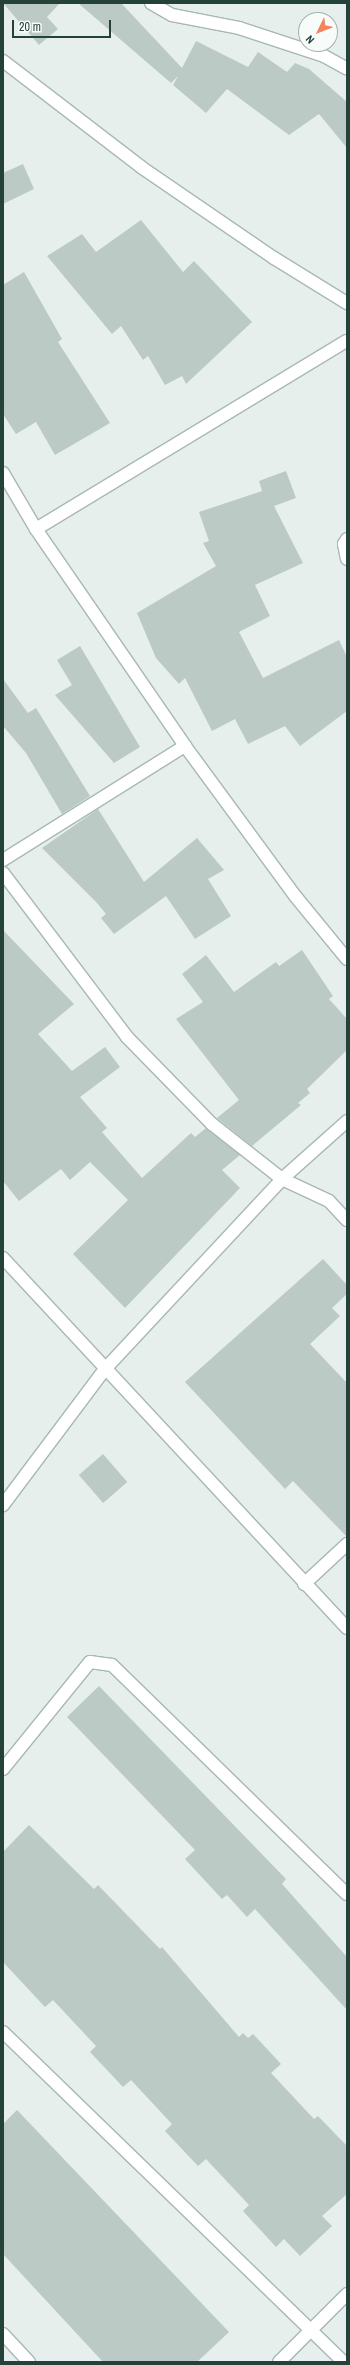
<!DOCTYPE html>
<html>
<head>
<meta charset="utf-8">
<style>
  body { margin:0 }
  #map { position:relative; width:350px; height:2365px; overflow:hidden; background:#e6efeb; font-family:"Archivo Narrow",sans-serif }
  div>[style] { position:absolute }
  .building>* { inset:0; background:#bbcac4; transform-origin:0 0 }
  .roads { filter:drop-shadow(1px 0 #a8b8b2) drop-shadow(-1px 0 #a8b8b2) drop-shadow(0 1px #a8b8b2) drop-shadow(0 -1px #a8b8b2) }
  .minor>* { height:12px; margin:-6px; padding:0 6px; transform-origin:6px; border-radius:6px; background:#fff }
  .tertiary>* { height:12px; margin:-6px; padding:0 6px; transform-origin:6px; border-radius:6px; background:#fff }
  span { translate:-50% -50%; white-space:nowrap; text-align:center; line-height:1.15; -webkit-text-stroke:3.5px #f7fbf9; paint-order:stroke }
  .frame { position:absolute; inset:0; border:4px solid #24423a; pointer-events:none }
  .north { position:absolute; left:298px; top:12px; width:40px; height:40px; box-sizing:border-box; background:#f7fbf9; border:1px solid #a3b1ad; border-radius:50%; rotate:227deg; font-size:11px; font-weight:700; line-height:16px; text-align:center; color:#24423a }
  .north::after { content:''; display:block; margin:auto; width:14px; height:18px; background:#f4845f; clip-path:polygon(50% 0,100% 100%,50% 72%,0 100%) }
  .scale { position:absolute; left:12px; top:20px; width:99px; height:18px; box-sizing:border-box; border:2px solid #24423a; border-top:0; padding-left:5px; font-size:12px; line-height:14px; white-space:nowrap; color:#24423a; -webkit-text-stroke:3px #f7fbf9; paint-order:stroke }
</style>
</head>
<body>
<div id="map">
  <div class="building">
    <i style="clip-path:polygon(3px 3px,60px 3px,47px 17px,58px 29px,39px 45px)"></i>
    <i style="clip-path:polygon(78px 3px,121px 3px,182px 68px,196px 41px,248px 67px,258px 52px,287px 72px,295px 63px,309px 69px,347px 102px,347px 148px,319px 114px,289px 135px,227px 89px,206px 113px,173px 85px,178px 76px,171px 83px)"></i>
    <i style="clip-path:polygon(23px 164px,34px 189px,3px 204px,3px 173px)"></i>
    <i style="clip-path:polygon(141px 220px,183px 272px,194px 261px,252px 322px,186px 384px,182px 376px,165px 385px,148px 356px,143px 360px,121px 326px,112px 334px,47px 256px,82px 234px,96px 252px)"></i>
    <i style="clip-path:polygon(24px 272px,62px 339px,58px 342px,110px 423px,55px 455px,36px 422px,16px 434px,3px 414px,3px 285px)"></i>
    <i style="clip-path:polygon(286px 471px,296px 498px,274px 506px,303px 563px,255px 585px,270px 616px,239px 632px,263px 678px,339px 640px,347px 657px,347px 711px,300px 746px,285px 726px,248px 744px,235px 719px,212px 731px,185px 678px,179px 684px,156px 658px,137px 613px,216px 566px,203px 543px,209px 541px,199px 512px,262px 491px,259px 481px)"></i>
    <i style="clip-path:polygon(80px 646px,140px 747px,114px 763px,55px 695px,72px 685px,57px 660px)"></i>
    <i style="clip-path:polygon(3px 679px,28px 713px,36px 708px,90px 796px,62px 814px,26px 753px,3px 726px)"></i>
    <i style="clip-path:polygon(98px 809px,144px 882px,197px 838px,224px 870px,208px 879px,231px 916px,195px 939px,166px 896px,114px 934px,101px 918px,106px 914px,97px 903px,42px 848px)"></i>
    <i style="clip-path:polygon(3px 930px,74px 1004px,38px 1034px,72px 1071px,105px 1047px,120px 1067px,80px 1097px,107px 1128px,102px 1132px,142px 1178px,191px 1133px,195px 1137px,206px 1128px,240px 1155px,222px 1170px,240px 1188px,125px 1308px,73px 1254px,128px 1200px,90px 1162px,70px 1180px,61px 1169px,19px 1201px,3px 1181px)"></i>
    <i style="clip-path:polygon(302px 950px,333px 996px,329px 999px,347px 1019px,347px 1050px,307px 1089px,310px 1093px,298px 1103px,301px 1105px,252px 1146px,217px 1118px,239px 1100px,176px 1019px,203px 1002px,182px 974px,206px 955px,234px 992px,276px 962px,279px 966px)"></i>
    <i style="clip-path:polygon(323px 1259px,347px 1285px,347px 1294px,332px 1308px,340px 1316px,310px 1344px,347px 1383px,347px 1537px,293px 1481px,285px 1489px,185px 1382px)"></i>
    <i style="left:103px;top:1454px;width:37px;height:32px;rotate:49deg"></i>
    <i style="clip-path:polygon(99px 1686px,286px 1879px,282px 1884px,347px 1957px,347px 2010px,255px 1909px,247px 1917px,227px 1895px,222px 1899px,185px 1859px,195px 1850px,67px 1717px)"></i>
    <i style="clip-path:polygon(29px 1825px,94px 1889px,98px 1885px,160px 1949px,162px 1947px,239px 2037px,243px 2033px,248px 2038px,253px 2034px,281px 2064px,271px 2073px,314px 2119px,318px 2116px,347px 2146px,347px 2194px,322px 2216px,332px 2226px,300px 2256px,284px 2239px,276px 2247px,243px 2211px,249px 2205px,206px 2159px,198px 2166px,165px 2131px,172px 2124px,131px 2080px,123px 2087px,90px 2052px,96px 2046px,53px 2000px,45px 2007px,3px 1962px,3px 1852px)"></i>
    <i style="clip-path:polygon(17px 2110px,229px 2332px,197px 2362px,103px 2362px,3px 2254px,3px 2124px)"></i>
  </div>
  <div class="roads">
    <div class="minor">
      <i style="left:151px;top:3px;width:24px;rotate:30deg"></i>
      <i style="left:172px;top:15px;width:68px;rotate:11deg"></i>
      <i style="left:239px;top:28px;width:89px;rotate:18.2deg"></i>
      <i style="left:324px;top:56px;width:26px;rotate:29deg"></i>
      <i style="left:3px;top:61px;width:174px;rotate:37.5deg"></i>
      <i style="left:141px;top:167px;width:161px;rotate:34.4deg"></i>
      <i style="left:274px;top:258px;width:86px;rotate:31.7deg"></i>
      <i style="left:3px;top:473px;width:65px;rotate:59.5deg"></i>
      <i style="left:36px;top:529px;width:263px;rotate:55.5deg"></i>
      <i style="left:185px;top:746px;width:187px;rotate:53.7deg"></i>
      <i style="left:296px;top:897px;width:80px;rotate:50.6deg"></i>
      <i style="left:36px;top:529px;width:363px;rotate:-31.2deg"></i>
      <i style="left:347px;top:539px;width:6px;rotate:121deg"></i>
      <i style="left:344px;top:544px;width:15px;rotate:79deg"></i>
      <i style="left:3px;top:860px;width:215px;rotate:-32.1deg"></i>
      <i style="left:3px;top:873px;width:206px;rotate:52.9deg"></i>
      <i style="left:127px;top:1037px;width:122px;rotate:45.7deg"></i>
      <i style="left:212px;top:1124px;width:89px;rotate:38.2deg"></i>
      <i style="left:282px;top:1179px;width:52px;rotate:25.1deg"></i>
      <i style="left:329px;top:1201px;width:26px;rotate:47deg"></i>
      <i style="left:3px;top:1505px;width:171px;rotate:-53.1deg"></i>
      <i style="left:106px;top:1368px;width:258px;rotate:-47deg"></i>
      <i style="left:282px;top:1179px;width:87px;rotate:-41.7deg"></i>
      <i style="left:304px;top:1584px;width:59px;rotate:-42.9deg"></i>
      <i style="left:3px;top:1769px;width:138px;rotate:-50.9deg"></i>
      <i style="left:90px;top:1662px;width:22px;rotate:8deg"></i>
      <i style="left:112px;top:1665px;width:328px;rotate:44.3deg"></i>
      <i style="left:3px;top:2032px;width:475px;rotate:44.1deg"></i>
      <i style="left:3px;top:2334px;width:38px;rotate:47deg"></i>
      <i style="left:279px;top:2362px;width:96px;rotate:-45deg"></i>
    </div>
    <div class="tertiary">
      <i style="left:3px;top:1258px;width:505px;rotate:47.09deg"></i>
    </div>
  </div>
  <div class="frame"></div>
  <div class="north">N</div>
  <div class="scale">20 m</div>
</div>
</body>
</html>
